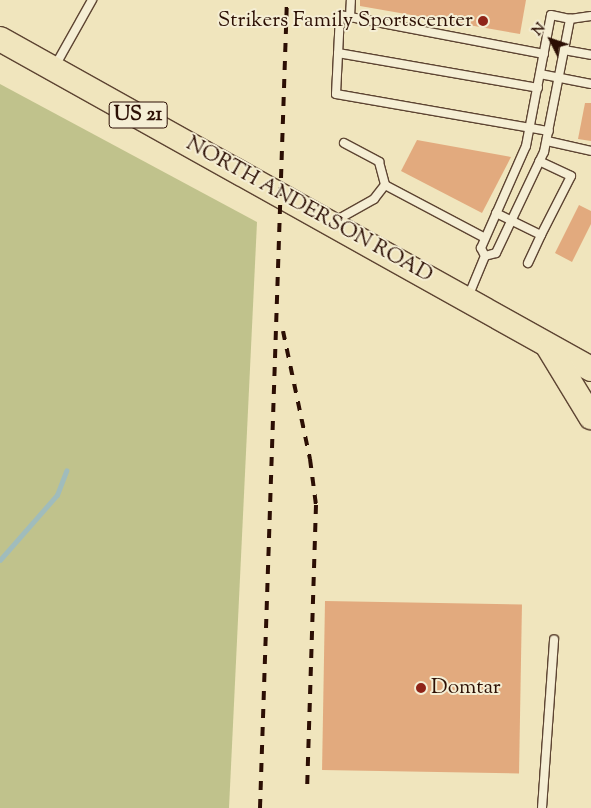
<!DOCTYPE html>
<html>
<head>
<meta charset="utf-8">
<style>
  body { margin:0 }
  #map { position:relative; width:591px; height:808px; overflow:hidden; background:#f0e5bd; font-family:"Sorts Mill Goudy",serif }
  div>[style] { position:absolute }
  .green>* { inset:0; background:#c0c28c }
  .stream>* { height:4.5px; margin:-2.25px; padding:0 2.25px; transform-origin:2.25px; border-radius:2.25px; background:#a0bcbc }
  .building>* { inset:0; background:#e2aa7e; transform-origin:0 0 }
  .roads { filter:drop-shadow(1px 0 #5d4432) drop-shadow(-1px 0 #5d4432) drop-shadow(0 1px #5d4432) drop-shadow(0 -1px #5d4432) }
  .service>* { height:8px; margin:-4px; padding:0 4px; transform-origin:4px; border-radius:4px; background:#f5eed4 }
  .primary>* { height:24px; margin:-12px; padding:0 12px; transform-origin:12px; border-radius:12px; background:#f0e5bd }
  .rail>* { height:4px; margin-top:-2px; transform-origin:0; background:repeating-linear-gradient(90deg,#2c0f04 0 9px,transparent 0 18px) }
  .dots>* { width:14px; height:14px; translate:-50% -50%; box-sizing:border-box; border:2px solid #f5eed4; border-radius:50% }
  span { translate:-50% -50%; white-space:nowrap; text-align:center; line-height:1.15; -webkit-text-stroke:4px #f5eed4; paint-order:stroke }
  .shield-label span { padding:1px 4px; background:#f5eed4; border:1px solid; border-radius:4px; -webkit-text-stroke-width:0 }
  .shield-label { font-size:20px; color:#2c0f04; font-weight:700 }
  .poi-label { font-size:21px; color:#2c0f04 }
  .right { translate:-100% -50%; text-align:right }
  .left { translate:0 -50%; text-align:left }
  .street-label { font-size:21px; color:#2c0f04 }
  .north { position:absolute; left:526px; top:15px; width:50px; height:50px; -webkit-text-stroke:4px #f5eed4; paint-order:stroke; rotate:311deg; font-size:14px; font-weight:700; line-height:20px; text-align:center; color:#2c0f04 }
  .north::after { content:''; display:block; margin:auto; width:18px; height:22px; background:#2c0f04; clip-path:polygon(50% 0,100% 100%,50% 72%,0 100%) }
</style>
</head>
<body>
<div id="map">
  <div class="green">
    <i style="clip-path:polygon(0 84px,257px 222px,229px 808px,0 808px)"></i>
  </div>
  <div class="stream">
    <i style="left:0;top:560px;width:86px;rotate:-48.8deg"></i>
    <i style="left:57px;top:495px;width:26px;rotate:-69deg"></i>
  </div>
  <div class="building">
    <i style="clip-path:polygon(360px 0,526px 0,520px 34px,360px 6px)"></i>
    <i style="clip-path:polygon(585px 103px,591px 103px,591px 141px,578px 139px)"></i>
    <i style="clip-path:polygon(417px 140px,511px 157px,482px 213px,401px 171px)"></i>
    <i style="clip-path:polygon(579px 205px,591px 211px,591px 224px,572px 262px,555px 253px)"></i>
    <i style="left:325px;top:601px;width:197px;height:169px;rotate:1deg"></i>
  </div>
  <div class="roads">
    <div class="service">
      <i style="left:350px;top:17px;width:17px;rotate:-87deg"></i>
      <i style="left:564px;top:50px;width:27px;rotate:10deg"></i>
      <i style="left:338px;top:53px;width:203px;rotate:9.9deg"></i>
      <i style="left:544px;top:54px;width:208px;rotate:-169.2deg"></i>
      <i style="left:340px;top:15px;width:79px;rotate:92.9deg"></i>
      <i style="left:336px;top:94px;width:216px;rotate:9.9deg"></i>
      <i style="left:55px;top:66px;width:76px;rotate:-60.7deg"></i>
      <i style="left:540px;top:74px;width:52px;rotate:11.1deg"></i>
      <i style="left:547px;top:141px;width:45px;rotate:12.8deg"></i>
      <i style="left:344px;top:143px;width:40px;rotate:28deg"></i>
      <i style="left:379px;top:162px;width:24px;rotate:75deg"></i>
      <i style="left:496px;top:213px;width:50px;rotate:26.1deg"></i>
      <i style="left:541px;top:235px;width:66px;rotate:-63deg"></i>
      <i style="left:571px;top:176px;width:35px;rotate:-155deg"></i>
      <i style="left:335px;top:221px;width:45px;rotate:-29.4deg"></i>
      <i style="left:374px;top:199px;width:18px;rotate:-52deg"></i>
      <i style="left:385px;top:185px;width:113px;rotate:27.9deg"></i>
      <i style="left:485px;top:256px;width:9px;rotate:-117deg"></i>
      <i style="left:481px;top:248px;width:111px;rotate:-66.2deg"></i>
      <i style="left:526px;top:146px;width:133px;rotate:-79.2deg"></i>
      <i style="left:551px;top:15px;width:19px;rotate:12deg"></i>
      <i style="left:570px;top:19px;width:21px;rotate:-8deg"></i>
      <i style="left:485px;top:256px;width:11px;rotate:-15deg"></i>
      <i style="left:496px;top:253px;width:112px;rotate:-64.6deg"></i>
      <i style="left:544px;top:152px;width:136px;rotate:-78.9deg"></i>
      <i style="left:528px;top:263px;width:31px;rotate:-65deg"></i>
      <i style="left:468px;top:297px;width:44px;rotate:-67.5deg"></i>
      <i style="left:542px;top:808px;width:169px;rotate:-85.9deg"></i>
    </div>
    <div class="primary">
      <i style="left:0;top:39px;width:677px;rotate:29.18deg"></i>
      <i style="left:549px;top:348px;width:81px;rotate:58.7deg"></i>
    </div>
  </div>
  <div class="rail">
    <i style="left:283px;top:331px;width:131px;rotate:78.1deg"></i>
    <i style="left:310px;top:459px;width:46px;rotate:82.6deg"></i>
    <i style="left:316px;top:505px;width:285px;rotate:91.8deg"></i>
    <i style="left:260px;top:808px;width:808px;rotate:-88.09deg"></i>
  </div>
  <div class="dots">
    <i style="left:483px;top:21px;background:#8f2418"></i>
    <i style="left:421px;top:688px;background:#8f2418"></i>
  </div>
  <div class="shield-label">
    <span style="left:138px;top:115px">US 21</span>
  </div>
  <div class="poi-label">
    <span class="right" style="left:473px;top:21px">Strikers Family Sportscenter</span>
    <span class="left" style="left:431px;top:688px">Domtar</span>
  </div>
  <div class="street-label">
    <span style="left:309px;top:210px;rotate:29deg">NORTH ANDERSON ROAD</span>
  </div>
  <div class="north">N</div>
</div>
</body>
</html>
